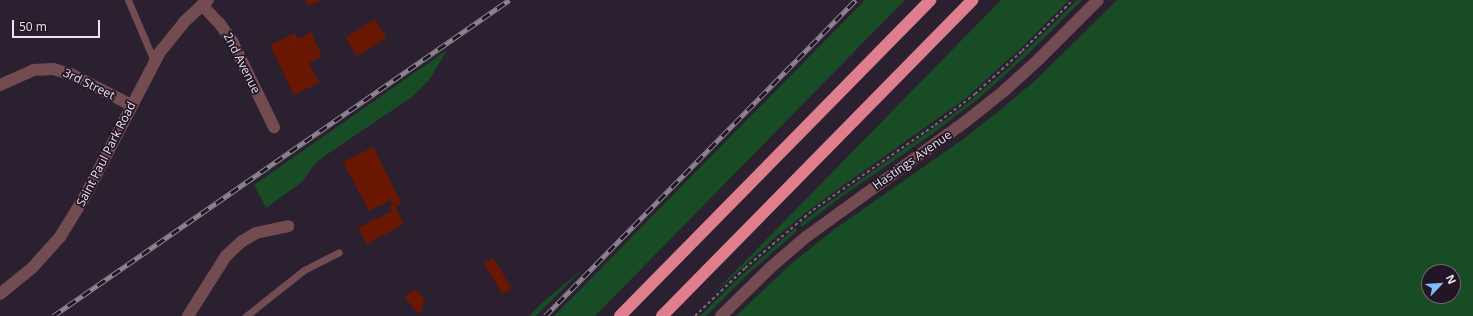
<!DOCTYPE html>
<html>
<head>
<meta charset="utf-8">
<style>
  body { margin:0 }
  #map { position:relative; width:1473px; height:316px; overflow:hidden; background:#2b202f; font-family:"Open Sans",sans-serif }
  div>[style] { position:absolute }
  .green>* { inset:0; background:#174c25 }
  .building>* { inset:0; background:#691602; transform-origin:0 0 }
  .path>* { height:2px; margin-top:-1px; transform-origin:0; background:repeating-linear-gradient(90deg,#776d7b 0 3px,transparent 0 6px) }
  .service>* { height:7px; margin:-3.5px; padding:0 3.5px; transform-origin:3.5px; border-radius:3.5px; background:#734c51 }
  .minor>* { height:12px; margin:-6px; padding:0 6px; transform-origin:6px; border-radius:6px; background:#734c51 }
  .tertiary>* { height:12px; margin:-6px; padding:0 6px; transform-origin:6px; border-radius:6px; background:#734c51 }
  .motorway>* { height:12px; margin:-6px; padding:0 6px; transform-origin:6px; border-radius:6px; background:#df7e8c }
  .rail>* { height:4.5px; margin-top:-2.25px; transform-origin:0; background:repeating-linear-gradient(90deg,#221625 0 9px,#8f8693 0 18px); box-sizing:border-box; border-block:1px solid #8f8693 }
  span { translate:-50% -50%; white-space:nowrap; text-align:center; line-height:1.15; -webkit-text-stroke:3.5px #221625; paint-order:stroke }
  .street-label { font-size:12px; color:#ebe3ee }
  .north { position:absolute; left:1421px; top:264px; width:40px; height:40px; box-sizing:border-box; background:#221625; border:1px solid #726875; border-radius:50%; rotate:65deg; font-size:11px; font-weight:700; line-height:16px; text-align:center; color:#ebe3ee }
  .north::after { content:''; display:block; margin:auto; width:14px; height:18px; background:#83bcfb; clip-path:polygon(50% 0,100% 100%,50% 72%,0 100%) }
  .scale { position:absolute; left:12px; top:20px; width:88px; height:18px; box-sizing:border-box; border:2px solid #ebe3ee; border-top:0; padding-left:5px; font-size:12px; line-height:14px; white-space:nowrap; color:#ebe3ee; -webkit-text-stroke:3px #221625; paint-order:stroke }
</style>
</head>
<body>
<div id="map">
  <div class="green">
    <i style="clip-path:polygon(865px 0,905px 0,595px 316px,554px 316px)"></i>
    <i style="clip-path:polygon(1001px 0,1069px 0,1023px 46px,965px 99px,813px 207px,776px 237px,710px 297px)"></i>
    <i style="clip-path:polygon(1077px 0,1082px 0,1025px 57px,978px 99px,928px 137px,837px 200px,802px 227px,800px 224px,818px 210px,963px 107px,1007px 69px)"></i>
    <i style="clip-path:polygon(evenodd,1117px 0,1473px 0,1473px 316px,736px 316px,792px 263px,832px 231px,966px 137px,999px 111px,1038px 78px,1117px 0,1429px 272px,1453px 272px,1453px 296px,1429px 296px,1429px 272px)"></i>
    <i style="clip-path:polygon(447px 50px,430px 79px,412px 97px,326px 155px,315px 164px,302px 182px,266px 208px,254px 185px)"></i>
    <i style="clip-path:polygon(795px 228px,797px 231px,748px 274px,706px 316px,700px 316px,733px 283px)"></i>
    <i style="clip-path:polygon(584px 268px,536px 316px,529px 316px,544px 301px)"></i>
  </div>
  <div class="building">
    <i style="clip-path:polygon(305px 0,322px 0,308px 6px)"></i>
    <i style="left:375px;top:19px;width:22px;height:35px;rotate:58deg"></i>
    <i style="clip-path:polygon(311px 32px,322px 56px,309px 63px,319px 83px,294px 95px,270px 45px,295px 33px,298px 39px)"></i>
    <i style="clip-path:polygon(373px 147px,402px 204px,395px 207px,404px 224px,367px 244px,358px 228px,392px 211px,389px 206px,393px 204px,391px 200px,369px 211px,343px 162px)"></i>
    <i style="left:493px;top:258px;width:36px;height:11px;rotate:58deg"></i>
    <i style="clip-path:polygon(416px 289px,426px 302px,421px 305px,424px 309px,418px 314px,405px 297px)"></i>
  </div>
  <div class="path">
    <i style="left:695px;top:316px;width:69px;rotate:-43.8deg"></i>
    <i style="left:745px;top:268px;width:89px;rotate:-40.5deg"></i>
    <i style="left:813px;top:210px;width:149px;rotate:-34.9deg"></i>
    <i style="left:935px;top:125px;width:51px;rotate:-37.8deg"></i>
    <i style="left:975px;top:94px;width:64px;rotate:-42.5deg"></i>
    <i style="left:1022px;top:51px;width:72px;rotate:-45deg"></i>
  </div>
  <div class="service">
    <i style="left:128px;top:0;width:66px;rotate:66.9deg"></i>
    <i style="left:246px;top:316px;width:74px;rotate:-38.4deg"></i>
    <i style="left:304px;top:270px;width:39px;rotate:-27deg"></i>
  </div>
  <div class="minor">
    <i style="left:202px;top:5px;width:26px;rotate:47deg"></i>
    <i style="left:220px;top:24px;width:21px;rotate:55deg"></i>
    <i style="left:232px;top:41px;width:96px;rotate:64deg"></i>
    <i style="left:0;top:85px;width:36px;rotate:-24deg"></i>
    <i style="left:33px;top:70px;width:20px;rotate:-3deg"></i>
    <i style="left:53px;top:69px;width:19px;rotate:16deg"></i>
    <i style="left:71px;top:74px;width:68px;rotate:27.3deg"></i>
    <i style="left:188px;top:316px;width:71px;rotate:-57.7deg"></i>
    <i style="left:226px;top:256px;width:21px;rotate:-43deg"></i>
    <i style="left:241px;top:242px;width:17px;rotate:-31deg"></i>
    <i style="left:256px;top:233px;width:33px;rotate:-12deg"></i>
  </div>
  <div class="tertiary">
    <i style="left:0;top:294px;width:41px;rotate:-39.1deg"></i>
    <i style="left:32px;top:268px;width:42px;rotate:-47.9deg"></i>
    <i style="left:60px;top:237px;width:48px;rotate:-58.6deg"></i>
    <i style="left:85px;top:196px;width:162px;rotate:-62.5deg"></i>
    <i style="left:160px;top:52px;width:38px;rotate:-51deg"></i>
    <i style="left:184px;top:22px;width:33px;rotate:-43deg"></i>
    <i style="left:721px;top:316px;width:70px;rotate:-44.4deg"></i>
    <i style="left:771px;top:267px;width:46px;rotate:-40.6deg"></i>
    <i style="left:806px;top:237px;width:196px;rotate:-35.9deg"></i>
    <i style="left:965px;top:122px;width:50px;rotate:-38.5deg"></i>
    <i style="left:1004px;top:91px;width:47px;rotate:-42.4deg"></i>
    <i style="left:1039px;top:59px;width:83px;rotate:-45deg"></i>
  </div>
  <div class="motorway">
    <i style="left:620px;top:316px;width:443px;rotate:-45.5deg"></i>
    <i style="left:662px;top:316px;width:443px;rotate:-45.5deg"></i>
  </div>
  <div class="rail">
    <i style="left:53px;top:316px;width:555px;rotate:-34.72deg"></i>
    <i style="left:545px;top:316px;width:443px;rotate:-45.5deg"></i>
  </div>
  <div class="street-label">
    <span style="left:242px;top:63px;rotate:63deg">2nd Avenue</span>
    <span style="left:89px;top:84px;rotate:26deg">3rd Street</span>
    <span style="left:106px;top:154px;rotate:-63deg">Saint Paul Park Road</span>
    <span style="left:912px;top:160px;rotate:-35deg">Hastings Avenue</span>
  </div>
  <div class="north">N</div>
  <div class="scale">50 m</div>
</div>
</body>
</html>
